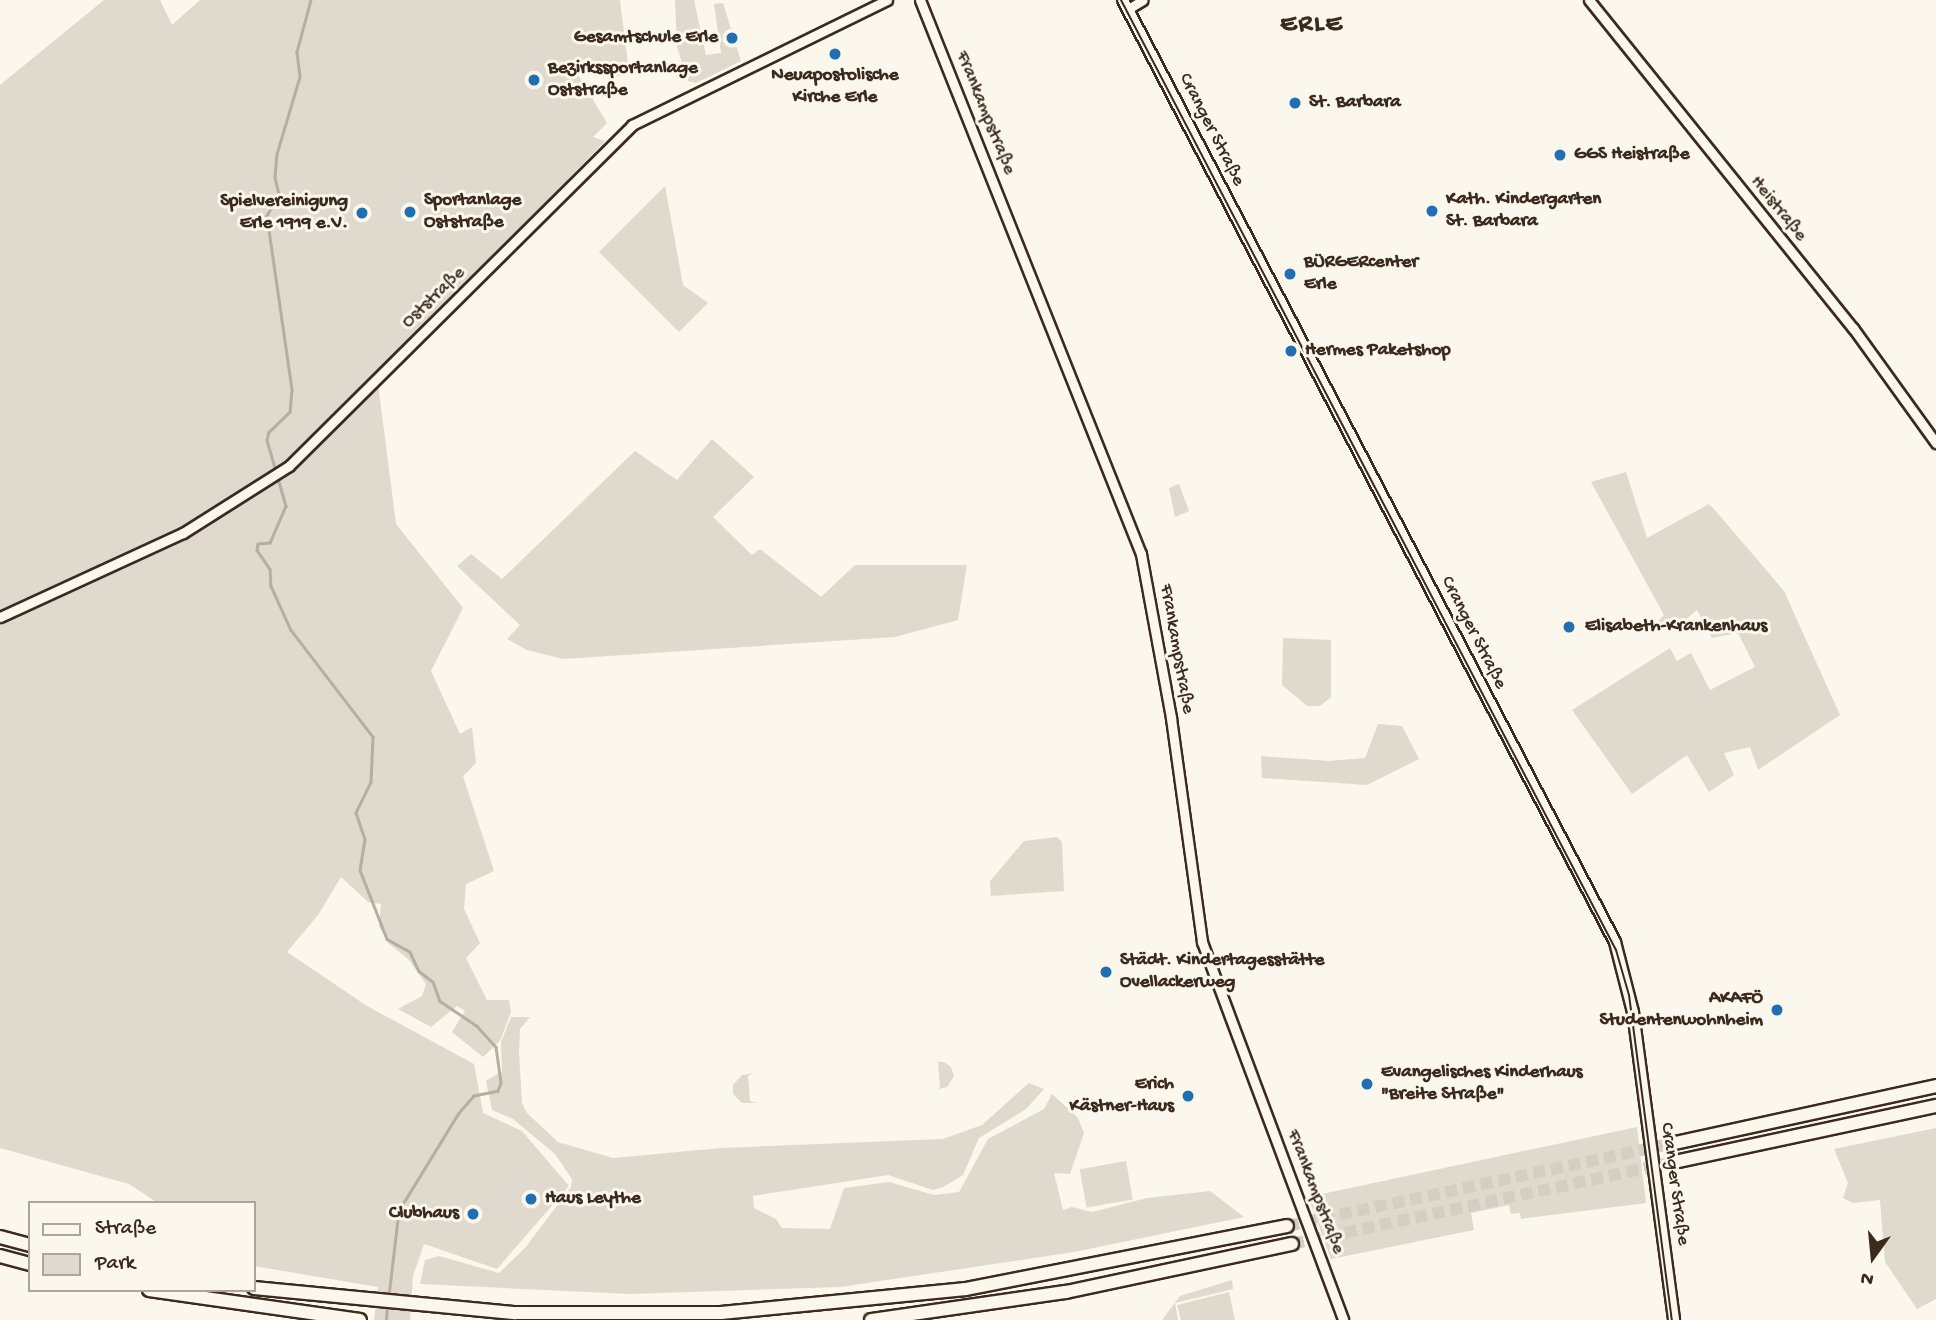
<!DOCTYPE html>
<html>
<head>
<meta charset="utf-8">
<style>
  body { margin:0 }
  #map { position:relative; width:1936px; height:1320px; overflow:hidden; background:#fbf7ec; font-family:"Gochi Hand",sans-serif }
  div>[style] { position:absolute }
  .green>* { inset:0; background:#dfd9ce; transform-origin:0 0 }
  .stream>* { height:2.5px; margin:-1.25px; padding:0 1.25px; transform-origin:1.25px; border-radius:1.25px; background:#b6aea2 }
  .highway-tunnel>* { height:12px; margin-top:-6px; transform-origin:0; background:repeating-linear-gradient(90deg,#d5cec3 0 12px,transparent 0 18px) }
  .roads { filter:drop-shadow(2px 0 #3b2a1e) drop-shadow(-2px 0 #3b2a1e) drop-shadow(0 2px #3b2a1e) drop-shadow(0 -2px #3b2a1e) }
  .minor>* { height:9px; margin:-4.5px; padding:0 4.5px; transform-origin:4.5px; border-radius:4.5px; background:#fbf7ec }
  .major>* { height:10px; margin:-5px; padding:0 5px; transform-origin:5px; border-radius:5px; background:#fbf7ec }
  .highway>* { height:12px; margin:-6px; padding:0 6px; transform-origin:6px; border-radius:6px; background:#fbf7ec }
  .tram>* { height:2px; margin:-1px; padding:0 1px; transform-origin:1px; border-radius:1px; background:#3b2a1e }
  .dots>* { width:19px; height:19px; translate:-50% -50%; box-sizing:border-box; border:4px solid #fbf7ec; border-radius:50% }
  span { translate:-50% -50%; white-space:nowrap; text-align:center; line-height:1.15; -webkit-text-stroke:6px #fbf7ec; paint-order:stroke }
  .poi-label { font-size:19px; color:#3b2a1e; font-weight:700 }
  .right { translate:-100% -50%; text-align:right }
  .left { translate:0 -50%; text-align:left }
  .street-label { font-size:19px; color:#3b2a1e }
  .district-label { font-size:26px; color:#3b2a1e; font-weight:700; letter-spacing:2px }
  .legend { position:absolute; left:28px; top:1201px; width:228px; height:91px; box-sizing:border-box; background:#fbf7ec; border:2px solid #aea59a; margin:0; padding:9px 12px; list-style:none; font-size:21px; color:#3b2a1e }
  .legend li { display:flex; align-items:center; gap:14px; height:35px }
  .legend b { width:35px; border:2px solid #aea59a }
  .north { position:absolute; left:1838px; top:1222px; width:70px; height:70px; -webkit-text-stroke:5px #fbf7ec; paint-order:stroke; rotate:195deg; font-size:19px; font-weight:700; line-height:28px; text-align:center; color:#3b2a1e }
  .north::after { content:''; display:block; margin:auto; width:24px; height:32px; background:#3b2a1e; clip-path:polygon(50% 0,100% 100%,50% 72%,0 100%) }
</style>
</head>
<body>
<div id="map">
  <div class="green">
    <i style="clip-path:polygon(104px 0,160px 0,172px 25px,200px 0,620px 0,629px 72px,614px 78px,606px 69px,578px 75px,607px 123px,593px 137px,605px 141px,377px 376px,396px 524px,463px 608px,431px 671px,460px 734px,472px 727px,476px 763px,463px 776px,494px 871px,466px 884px,464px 909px,480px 943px,466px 958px,487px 1000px,509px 1000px,511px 1012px,500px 1041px,483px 1057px,452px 1032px,465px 1011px,457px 1006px,431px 1027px,398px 1009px,422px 996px,426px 984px,409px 960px,388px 943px,379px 926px,381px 904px,368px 902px,341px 877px,318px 915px,287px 952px,367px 1006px,474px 1064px,483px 1113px,522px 1131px,569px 1186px,497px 1269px,424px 1244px,413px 1276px,410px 1320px,374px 1320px,378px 1287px,254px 1266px,254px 1203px,158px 1203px,129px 1184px,0 1148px,0 85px)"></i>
    <i style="clip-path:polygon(675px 0,694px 0,706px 55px,721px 53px,714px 4px,723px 3px,741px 61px,696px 83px,688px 81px,677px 47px)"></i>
    <i style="clip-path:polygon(665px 186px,683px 285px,708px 303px,679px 332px,599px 252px)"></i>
    <i style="clip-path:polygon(712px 439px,754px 477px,713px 517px,752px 555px,760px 549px,821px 597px,855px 565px,967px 565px,958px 620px,895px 637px,563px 659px,527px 650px,507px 639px,520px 625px,457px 566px,471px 554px,502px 579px,635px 451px,677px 480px)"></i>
    <i style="clip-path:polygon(1626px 472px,1647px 538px,1709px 504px,1714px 509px,1784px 591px,1840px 715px,1758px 770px,1750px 747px,1724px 753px,1734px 775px,1709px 792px,1687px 755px,1632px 794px,1572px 710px,1670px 648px,1677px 661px,1691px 653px,1710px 690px,1755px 667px,1738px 633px,1712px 638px,1697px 610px,1671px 632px,1659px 627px,1657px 622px,1664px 615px,1591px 482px)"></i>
    <i style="clip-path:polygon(1179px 484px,1189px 511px,1175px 517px,1169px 488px)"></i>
    <i style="clip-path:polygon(1283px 638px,1331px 640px,1331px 697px,1320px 706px,1307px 706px,1282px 685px)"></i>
    <i style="clip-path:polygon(1378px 724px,1402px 726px,1419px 759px,1367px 785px,1262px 778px,1261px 756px,1329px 761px,1365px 758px)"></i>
    <i style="clip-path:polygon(1057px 837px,1062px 842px,1064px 891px,991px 896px,990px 881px,1024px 841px)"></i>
    <i style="clip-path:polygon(511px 1017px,530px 1017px,520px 1029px,519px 1053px,522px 1103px,527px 1113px,558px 1142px,613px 1158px,721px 1148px,943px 1139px,982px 1125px,1029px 1083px,1044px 1089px,1026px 1109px,979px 1138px,963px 1175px,943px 1187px,933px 1190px,888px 1175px,753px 1196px,754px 1208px,776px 1219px,782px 1228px,830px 1229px,844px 1188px,889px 1182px,934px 1195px,959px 1192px,988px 1139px,1044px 1109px,1052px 1094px,1078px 1118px,1084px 1133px,1070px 1174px,1054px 1173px,1063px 1210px,1072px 1207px,1092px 1212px,1147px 1198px,1210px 1191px,1244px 1217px,1074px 1252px,840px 1287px,629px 1294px,420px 1284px,425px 1260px,439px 1256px,499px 1273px,525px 1248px,571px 1187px,572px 1179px,555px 1154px,513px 1119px,492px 1110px,486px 1081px,502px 1071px,501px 1042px)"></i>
    <i style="clip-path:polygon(929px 1061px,944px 1062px,951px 1067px,954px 1076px,947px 1087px,931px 1091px,940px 1088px,938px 1062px)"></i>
    <i style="clip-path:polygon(754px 1073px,748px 1076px,750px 1101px,757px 1103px,742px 1103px,733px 1094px,733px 1085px,742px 1075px)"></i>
    <i style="clip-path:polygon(1637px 1127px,1646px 1203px,1521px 1219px,1520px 1213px,1511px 1214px,1509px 1205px,1471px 1213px,1474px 1230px,1331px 1259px,1308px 1197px)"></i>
    <i style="clip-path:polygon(1936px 1128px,1936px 1299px,1917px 1309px,1885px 1262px,1880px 1200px,1853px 1203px,1843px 1198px,1848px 1183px,1834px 1149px)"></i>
    <i style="left:1126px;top:1161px;width:39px;height:47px;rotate:80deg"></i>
    <i style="clip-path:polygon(1232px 1280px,1233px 1289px,1175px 1303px,1178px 1320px,1162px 1320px,1180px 1296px)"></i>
    <i style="clip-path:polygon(1229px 1292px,1235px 1320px,1181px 1320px,1177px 1305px)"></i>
  </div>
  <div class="stream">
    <i style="left:311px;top:0;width:54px;rotate:105.1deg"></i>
    <i style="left:297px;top:52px;width:25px;rotate:83deg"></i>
    <i style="left:300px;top:77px;width:80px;rotate:106.6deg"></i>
    <i style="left:277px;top:154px;width:23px;rotate:95deg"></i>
    <i style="left:275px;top:177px;width:18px;rotate:77deg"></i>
    <i style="left:279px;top:195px;width:24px;rotate:120deg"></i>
    <i style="left:267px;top:216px;width:176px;rotate:81.8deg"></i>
    <i style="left:292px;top:390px;width:22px;rotate:95deg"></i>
    <i style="left:290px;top:412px;width:29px;rotate:136deg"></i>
    <i style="left:269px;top:432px;width:8px;rotate:104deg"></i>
    <i style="left:267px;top:440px;width:69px;rotate:73.9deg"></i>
    <i style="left:286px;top:506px;width:40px;rotate:113.4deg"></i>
    <i style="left:270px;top:543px;width:12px;rotate:175deg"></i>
    <i style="left:258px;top:544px;width:6px;rotate:99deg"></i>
    <i style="left:257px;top:550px;width:23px;rotate:56deg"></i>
    <i style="left:270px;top:569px;width:17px;rotate:87deg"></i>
    <i style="left:271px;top:586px;width:48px;rotate:65.6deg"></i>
    <i style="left:291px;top:630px;width:135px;rotate:52.5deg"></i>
    <i style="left:373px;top:737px;width:45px;rotate:92.5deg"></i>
    <i style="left:371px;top:782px;width:34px;rotate:116deg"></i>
    <i style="left:356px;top:813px;width:28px;rotate:71deg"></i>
    <i style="left:365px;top:839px;width:31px;rotate:99deg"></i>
    <i style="left:360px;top:870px;width:74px;rotate:68.6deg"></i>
    <i style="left:387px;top:939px;width:26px;rotate:29deg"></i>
    <i style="left:410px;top:952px;width:21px;rotate:65deg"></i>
    <i style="left:419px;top:971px;width:18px;rotate:38deg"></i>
    <i style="left:433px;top:982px;width:20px;rotate:70deg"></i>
    <i style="left:440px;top:1001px;width:45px;rotate:34deg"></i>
    <i style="left:477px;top:1026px;width:28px;rotate:48deg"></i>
    <i style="left:496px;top:1047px;width:36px;rotate:82deg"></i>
    <i style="left:501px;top:1083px;width:9px;rotate:111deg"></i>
    <i style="left:498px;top:1091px;width:25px;rotate:168deg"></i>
    <i style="left:474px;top:1096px;width:23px;rotate:131deg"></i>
    <i style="left:459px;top:1113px;width:115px;rotate:121.5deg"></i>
    <i style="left:399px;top:1211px;width:86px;rotate:96.7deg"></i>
    <i style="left:386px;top:1320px;width:14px;rotate:-86deg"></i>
  </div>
  <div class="highway-tunnel">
    <i style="left:1287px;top:1226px;width:397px;rotate:-12.1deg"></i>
    <i style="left:1292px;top:1244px;width:396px;rotate:-12.1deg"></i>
  </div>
  <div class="roads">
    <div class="minor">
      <i style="left:920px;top:0;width:596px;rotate:68.25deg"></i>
      <i style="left:1141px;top:554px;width:167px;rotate:79.6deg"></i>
      <i style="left:1171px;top:718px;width:226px;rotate:82.1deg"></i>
      <i style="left:1202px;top:942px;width:403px;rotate:69.5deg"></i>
      <i style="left:1589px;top:0;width:421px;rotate:51.2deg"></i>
      <i style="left:1853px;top:328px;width:142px;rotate:54.2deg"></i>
      <i style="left:1128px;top:9px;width:17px;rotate:-31deg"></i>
      <i style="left:0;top:617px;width:201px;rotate:-24.7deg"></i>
      <i style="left:183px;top:533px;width:125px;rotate:-32.3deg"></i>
      <i style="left:289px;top:466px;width:484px;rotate:-44.8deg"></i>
      <i style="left:632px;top:125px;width:284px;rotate:-26.1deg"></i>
    </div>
    <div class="major">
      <i style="left:1123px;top:0;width:1063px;rotate:62.42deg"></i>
      <i style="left:1615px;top:942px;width:72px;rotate:75.6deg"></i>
      <i style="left:1633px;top:1012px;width:311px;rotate:82.4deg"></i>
    </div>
    <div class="highway">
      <i style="left:1675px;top:1143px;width:267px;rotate:-12.3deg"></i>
      <i style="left:1679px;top:1161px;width:263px;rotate:-12.1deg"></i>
      <i style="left:0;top:1237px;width:31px;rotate:15deg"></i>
      <i style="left:0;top:1256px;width:31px;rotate:15deg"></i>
      <i style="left:254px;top:1288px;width:263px;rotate:5.5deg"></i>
      <i style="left:516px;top:1313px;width:205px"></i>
      <i style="left:721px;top:1313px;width:246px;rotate:-5.6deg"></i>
      <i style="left:966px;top:1289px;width:327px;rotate:-11.1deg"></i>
      <i style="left:149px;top:1290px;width:213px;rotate:8.1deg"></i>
      <i style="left:871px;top:1320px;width:197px;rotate:-8.2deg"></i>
      <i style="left:1066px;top:1292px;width:231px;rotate:-12deg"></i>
    </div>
  </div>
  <div class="tram">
    <i style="left:1121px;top:0;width:1071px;rotate:62.48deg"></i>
    <i style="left:1616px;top:950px;width:47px;rotate:73.9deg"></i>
    <i style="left:1629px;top:995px;width:328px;rotate:82.5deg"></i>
  </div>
  <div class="dots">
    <i style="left:732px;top:38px;background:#1f6fb2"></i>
    <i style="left:835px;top:54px;background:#1f6fb2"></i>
    <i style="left:534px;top:80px;background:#1f6fb2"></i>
    <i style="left:1295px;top:103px;background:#1f6fb2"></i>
    <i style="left:1560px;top:155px;background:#1f6fb2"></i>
    <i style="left:1432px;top:211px;background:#1f6fb2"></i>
    <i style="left:410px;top:212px;background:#1f6fb2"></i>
    <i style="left:362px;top:213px;background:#1f6fb2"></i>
    <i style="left:1290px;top:274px;background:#1f6fb2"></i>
    <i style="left:1291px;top:351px;background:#1f6fb2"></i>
    <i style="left:1569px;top:627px;background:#1f6fb2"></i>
    <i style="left:1106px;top:972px;background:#1f6fb2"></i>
    <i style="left:1777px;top:1010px;background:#1f6fb2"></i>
    <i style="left:1367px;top:1084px;background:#1f6fb2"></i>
    <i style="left:1188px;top:1096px;background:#1f6fb2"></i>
    <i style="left:531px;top:1199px;background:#1f6fb2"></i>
    <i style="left:473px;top:1214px;background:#1f6fb2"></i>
  </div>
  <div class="poi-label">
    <span class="right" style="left:718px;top:38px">Gesamtschule Erle</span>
    <span class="left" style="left:548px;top:80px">Bezirkssportanlage<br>Oststraße</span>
    <span style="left:835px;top:87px">Neuapostolische<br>Kirche Erle</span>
    <span class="left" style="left:1309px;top:103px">St. Barbara</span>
    <span class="left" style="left:1574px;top:155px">GGS Heistraße</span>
    <span class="left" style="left:1446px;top:211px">Kath. Kindergarten<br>St. Barbara</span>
    <span class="left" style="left:424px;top:212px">Sportanlage<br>Oststraße</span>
    <span class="right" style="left:348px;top:213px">Spielvereinigung<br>Erle 1919 e.V.</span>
    <span class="left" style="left:1304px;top:274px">BÜRGERcenter<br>Erle</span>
    <span class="left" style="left:1305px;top:351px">Hermes Paketshop</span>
    <span class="left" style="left:1585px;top:627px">Elisabeth-Krankenhaus</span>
    <span class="left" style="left:1120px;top:972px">Städt. Kindertagesstätte<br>Ovellackerweg</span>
    <span class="right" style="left:1763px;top:1010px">AKAFÖ<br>Studentenwohnheim</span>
    <span class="left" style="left:1381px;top:1084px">Evangelisches Kinderhaus<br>"Breite Straße"</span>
    <span class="right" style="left:1174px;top:1096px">Erich<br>Kästner-Haus</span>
    <span class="left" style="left:545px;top:1199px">Haus Leythe</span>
    <span class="right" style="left:459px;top:1214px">Clubhaus</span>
  </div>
  <div class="street-label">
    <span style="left:985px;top:113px;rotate:68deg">Frankampstraße</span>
    <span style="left:1211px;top:130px;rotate:63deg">Cranger Straße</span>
    <span style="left:1778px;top:209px;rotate:51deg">Heistraße</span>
    <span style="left:434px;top:298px;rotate:-44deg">Oststraße</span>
    <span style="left:1473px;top:633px;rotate:63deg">Cranger Straße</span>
    <span style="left:1176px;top:649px;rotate:80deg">Frankampstraße</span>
    <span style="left:1674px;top:1184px;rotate:82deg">Cranger Straße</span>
    <span style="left:1315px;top:1192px;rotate:69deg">Frankampstraße</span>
  </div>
  <div class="district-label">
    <span style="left:1312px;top:26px">ERLE</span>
  </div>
  <ul class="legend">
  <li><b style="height:9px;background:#fbf7ec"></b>Straße</li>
  <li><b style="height:19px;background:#dfd9ce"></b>Park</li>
  </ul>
  <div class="north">N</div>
</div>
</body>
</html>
